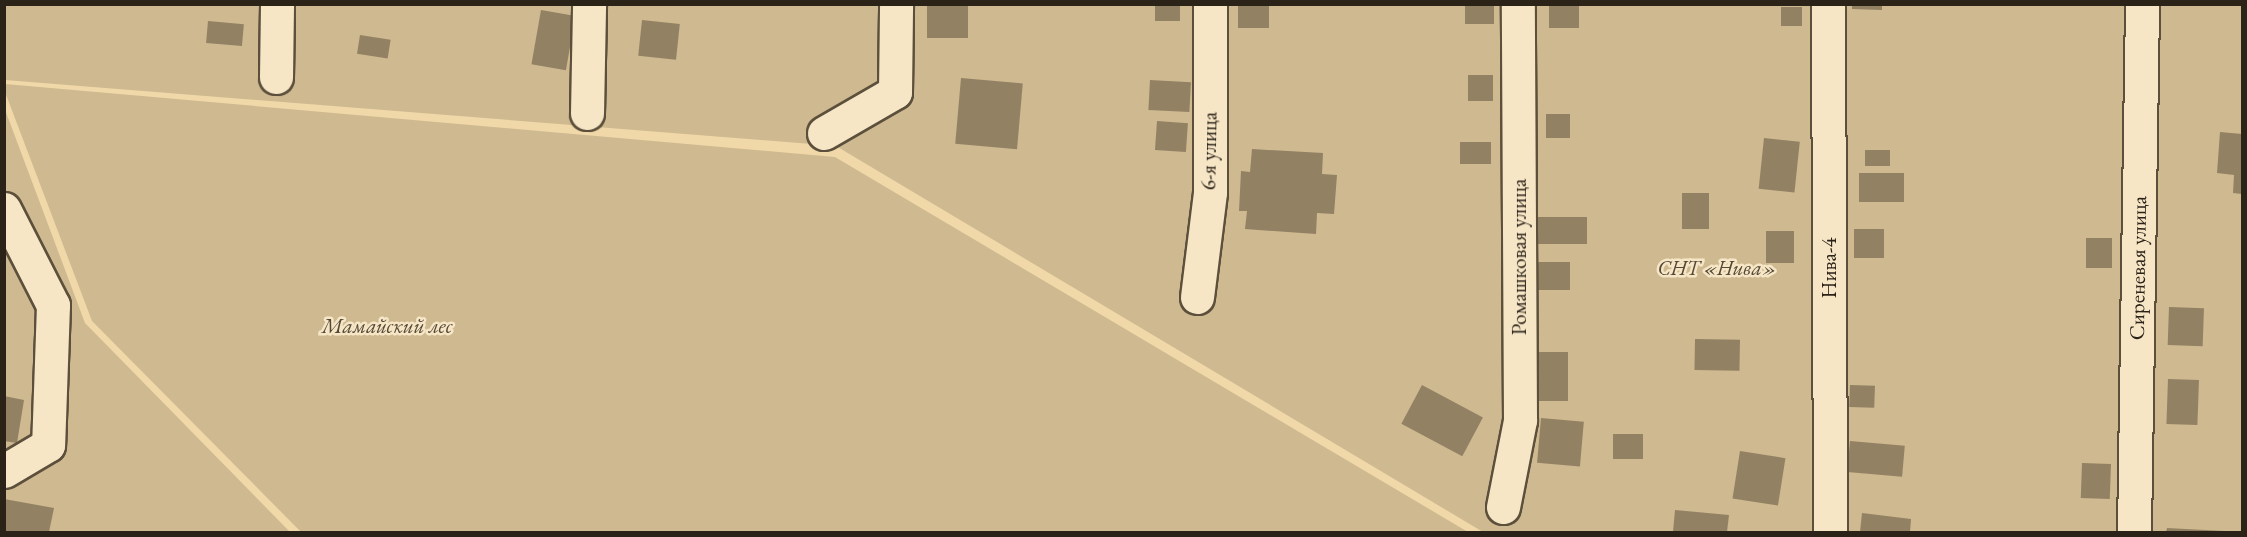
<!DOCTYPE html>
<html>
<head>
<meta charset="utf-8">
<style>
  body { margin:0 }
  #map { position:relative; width:2247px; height:537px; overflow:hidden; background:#f1d8a8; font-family:"EB Garamond",serif }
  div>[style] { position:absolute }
  .green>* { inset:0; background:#cfb990 }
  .building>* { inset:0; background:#928163; transform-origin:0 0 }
  .roads { filter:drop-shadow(2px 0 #5c503c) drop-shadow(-2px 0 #5c503c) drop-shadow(0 2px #5c503c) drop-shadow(0 -2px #5c503c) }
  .street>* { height:33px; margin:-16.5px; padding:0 16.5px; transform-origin:16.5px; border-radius:16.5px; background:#f6e6c6 }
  span { translate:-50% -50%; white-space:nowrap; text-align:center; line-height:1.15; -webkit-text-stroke:5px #f6e6c6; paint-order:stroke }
  .street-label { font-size:21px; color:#2b2218 }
  .park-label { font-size:21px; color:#544836; font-style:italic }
  .frame { position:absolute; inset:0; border:6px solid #2b2218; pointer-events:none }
</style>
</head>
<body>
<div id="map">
  <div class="green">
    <i style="clip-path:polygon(4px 5px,2242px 5px,2242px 532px,1483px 532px,836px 146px,5px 80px)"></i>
    <i style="clip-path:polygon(5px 84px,835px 157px,1468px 532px,301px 532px,92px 321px,5px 92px)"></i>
    <i style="clip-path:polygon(4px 107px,85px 323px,290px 532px,5px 532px)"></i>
  </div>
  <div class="building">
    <i style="left:927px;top:4px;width:41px;height:34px"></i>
    <i style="left:1155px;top:4px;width:25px;height:17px"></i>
    <i style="left:1238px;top:4px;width:31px;height:24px"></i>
    <i style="left:1465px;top:4px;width:29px;height:20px"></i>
    <i style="left:1549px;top:4px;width:30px;height:24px"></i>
    <i style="clip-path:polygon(1852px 4px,1882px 4px,1882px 10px,1852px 9px)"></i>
    <i style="left:1781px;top:7px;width:21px;height:19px"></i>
    <i style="left:541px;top:10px;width:35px;height:55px;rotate:10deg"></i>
    <i style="left:642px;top:20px;width:38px;height:36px;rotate:6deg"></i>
    <i style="left:208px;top:21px;width:36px;height:22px;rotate:5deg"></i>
    <i style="left:360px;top:35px;width:31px;height:19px;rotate:9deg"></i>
    <i style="left:1468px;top:75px;width:25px;height:26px"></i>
    <i style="left:961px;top:78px;width:62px;height:66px;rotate:5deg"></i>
    <i style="left:1150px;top:80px;width:41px;height:30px;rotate:3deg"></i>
    <i style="left:1546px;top:114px;width:24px;height:24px"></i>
    <i style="left:1157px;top:121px;width:31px;height:29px;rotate:4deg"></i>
    <i style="clip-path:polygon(2220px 132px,2242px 134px,2242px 194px,2233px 193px,2234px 175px,2217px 173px)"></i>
    <i style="left:1764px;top:138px;width:36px;height:51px;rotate:6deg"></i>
    <i style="left:1460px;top:142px;width:31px;height:22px"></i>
    <i style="clip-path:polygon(1252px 149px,1323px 153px,1322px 174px,1337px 175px,1334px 214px,1317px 213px,1316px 234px,1245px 229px,1247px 211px,1239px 211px,1241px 171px,1250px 172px)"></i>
    <i style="left:1865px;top:150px;width:25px;height:16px"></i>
    <i style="left:1859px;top:173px;width:45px;height:29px"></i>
    <i style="left:1682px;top:193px;width:27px;height:36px"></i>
    <i style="left:1537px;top:217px;width:50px;height:27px"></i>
    <i style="left:1854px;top:229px;width:30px;height:29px"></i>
    <i style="left:1766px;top:231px;width:28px;height:32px"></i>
    <i style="left:2086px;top:238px;width:26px;height:30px"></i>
    <i style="left:1534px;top:262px;width:36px;height:28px"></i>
    <i style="left:2169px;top:307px;width:35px;height:38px;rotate:2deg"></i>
    <i style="left:1695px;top:339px;width:45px;height:31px;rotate:1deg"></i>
    <i style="left:1537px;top:352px;width:31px;height:49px"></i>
    <i style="left:2168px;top:379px;width:31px;height:45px;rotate:2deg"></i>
    <i style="left:1422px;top:385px;width:69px;height:44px;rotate:28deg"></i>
    <i style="left:1850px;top:385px;width:25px;height:22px;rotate:2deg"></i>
    <i style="clip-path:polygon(4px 396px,24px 400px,17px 443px,4px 441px)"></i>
    <i style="left:1541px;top:418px;width:43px;height:45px;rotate:5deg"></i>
    <i style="left:1613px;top:434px;width:30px;height:25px"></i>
    <i style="left:1850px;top:441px;width:55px;height:31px;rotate:5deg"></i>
    <i style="left:1740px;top:451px;width:46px;height:48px;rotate:9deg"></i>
    <i style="left:2082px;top:463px;width:29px;height:35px;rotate:2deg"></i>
    <i style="clip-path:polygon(4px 499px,54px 508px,49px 532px,4px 532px)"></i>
    <i style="clip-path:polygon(1675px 510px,1729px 515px,1727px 532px,1673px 532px)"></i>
    <i style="clip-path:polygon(1862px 513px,1911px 519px,1910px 532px,1860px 532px)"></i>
    <i style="clip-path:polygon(2167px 528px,2224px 531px,2224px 532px,2166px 532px)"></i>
  </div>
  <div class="roads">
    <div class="street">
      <i style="left:1828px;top:4px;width:528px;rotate:89.78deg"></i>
      <i style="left:276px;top:77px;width:73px;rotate:-89.2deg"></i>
      <i style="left:587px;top:113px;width:109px;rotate:-88.9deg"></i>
      <i style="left:824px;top:133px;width:82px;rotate:-30deg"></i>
      <i style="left:895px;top:92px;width:88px;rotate:-89.3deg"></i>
      <i style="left:4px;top:209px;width:108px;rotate:63deg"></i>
      <i style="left:53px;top:305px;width:140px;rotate:92deg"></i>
      <i style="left:48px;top:445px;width:51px;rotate:149.4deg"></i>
      <i style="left:1197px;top:297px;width:106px;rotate:-82.9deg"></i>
      <i style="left:1210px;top:192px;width:188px;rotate:-90deg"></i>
      <i style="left:1503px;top:507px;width:89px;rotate:-78.9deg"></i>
      <i style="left:1520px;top:420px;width:416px;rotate:-90.3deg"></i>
      <i style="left:2134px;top:532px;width:528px;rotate:-89.13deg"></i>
    </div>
  </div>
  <div class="street-label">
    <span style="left:1209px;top:151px;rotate:-89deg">6-я улица</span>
    <span style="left:1519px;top:257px;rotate:-90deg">Ромашковая улица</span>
    <span style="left:1829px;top:268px;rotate:-90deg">Нива-4</span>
    <span style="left:2138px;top:268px;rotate:-89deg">Сиреневая улица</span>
  </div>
  <div class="park-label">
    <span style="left:1717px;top:268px">СНТ «Нива»</span>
    <span style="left:387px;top:326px">Мамайский лес</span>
  </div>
  <div class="frame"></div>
</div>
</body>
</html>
